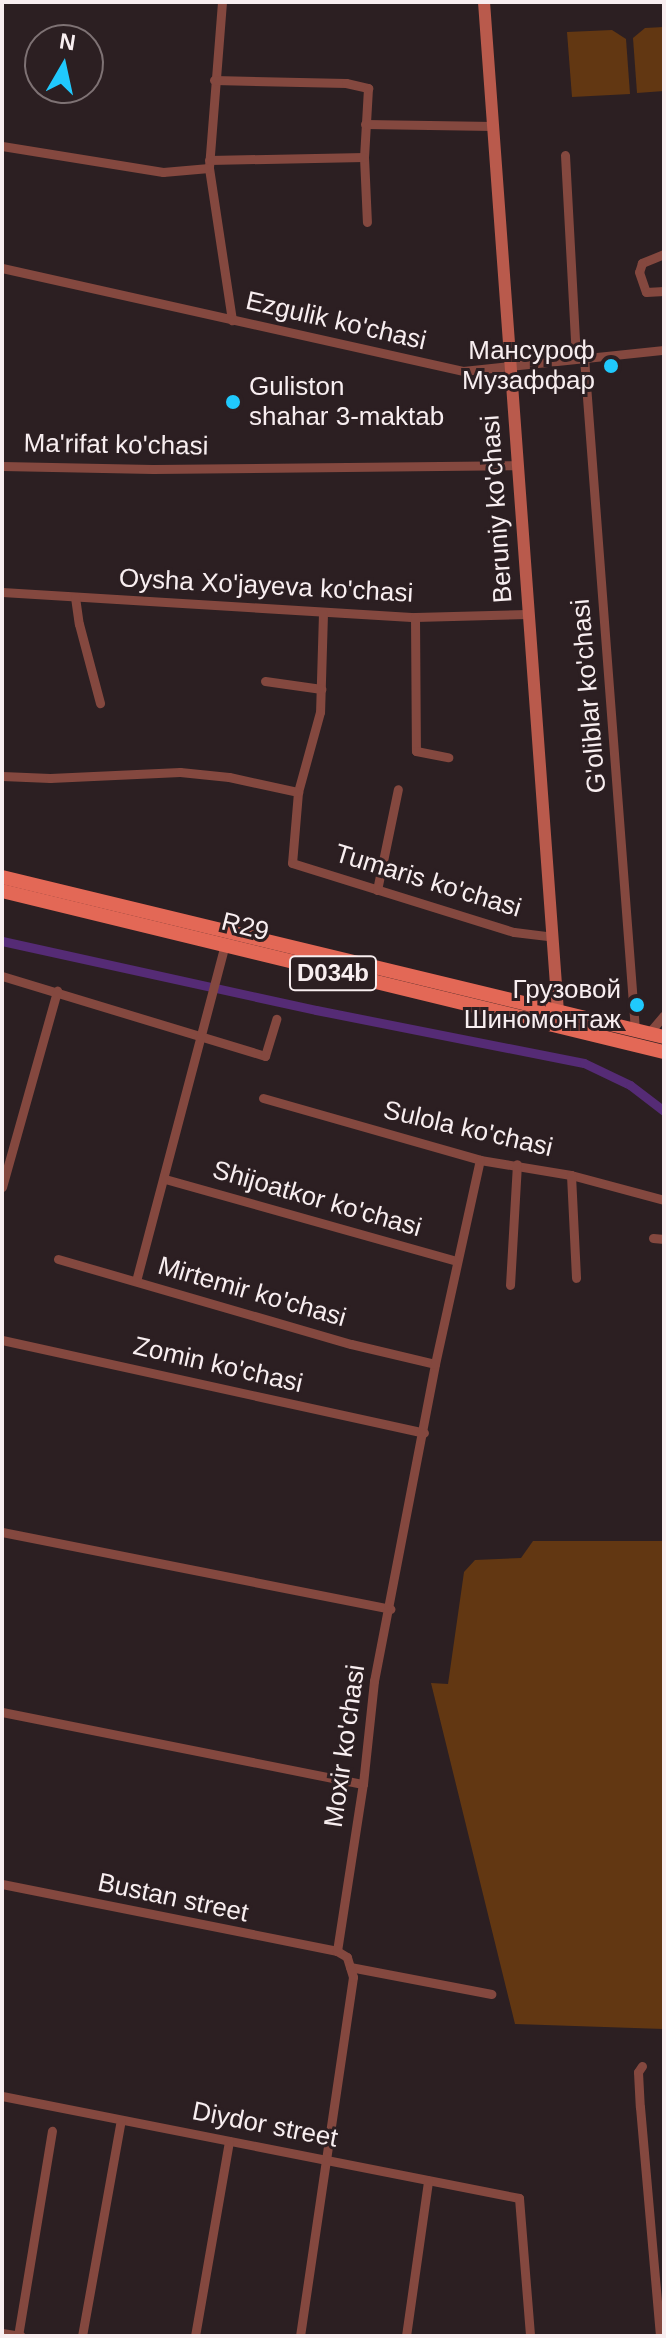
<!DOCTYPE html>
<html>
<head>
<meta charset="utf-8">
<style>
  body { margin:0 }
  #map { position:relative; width:666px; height:2338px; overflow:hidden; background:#2c1f22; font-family:Arial,sans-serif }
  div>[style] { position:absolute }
  .green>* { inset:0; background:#623712 }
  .canal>* { height:9px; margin:-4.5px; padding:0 4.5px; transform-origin:4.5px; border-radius:4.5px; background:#552b75 }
  .street>* { height:9px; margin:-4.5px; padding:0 4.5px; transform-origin:4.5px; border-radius:4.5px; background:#84483f }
  .secondary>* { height:12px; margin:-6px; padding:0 6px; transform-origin:6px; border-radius:6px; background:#b95a4c }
  .primary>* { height:14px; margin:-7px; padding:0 7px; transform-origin:7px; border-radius:7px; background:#e36856 }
  .dots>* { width:22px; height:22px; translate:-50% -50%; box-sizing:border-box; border:4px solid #2c1f22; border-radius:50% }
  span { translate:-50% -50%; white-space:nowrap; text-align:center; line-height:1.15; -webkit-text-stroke:6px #2c1f22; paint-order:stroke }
  .shield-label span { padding:2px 6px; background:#2c1f22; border:2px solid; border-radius:6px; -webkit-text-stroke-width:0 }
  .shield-label { font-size:24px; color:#f8eef0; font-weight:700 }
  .street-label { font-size:26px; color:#f8eef0 }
  .poi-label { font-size:26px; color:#f8eef0 }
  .right { translate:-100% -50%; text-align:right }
  .left { translate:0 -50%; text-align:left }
  .frame { position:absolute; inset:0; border:4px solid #f8eef0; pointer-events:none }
  .north { position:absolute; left:24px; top:24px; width:80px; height:80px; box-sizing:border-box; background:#2c1f22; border:2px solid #7e7274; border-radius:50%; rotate:9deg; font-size:22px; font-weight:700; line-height:32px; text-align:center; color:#f8eef0 }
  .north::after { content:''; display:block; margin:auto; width:28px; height:36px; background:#20c9fd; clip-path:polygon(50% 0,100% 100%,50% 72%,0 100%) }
</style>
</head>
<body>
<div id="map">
  <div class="green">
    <i style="clip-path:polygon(664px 27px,664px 91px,637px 93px,633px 38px,645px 28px)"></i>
    <i style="clip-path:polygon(612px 30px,626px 39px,630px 94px,572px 97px,567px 32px)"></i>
    <i style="clip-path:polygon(533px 1541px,664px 1541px,664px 2029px,515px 2024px,431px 1683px,448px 1684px,464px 1572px,475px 1560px,521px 1558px)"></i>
  </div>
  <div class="canal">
    <i style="left:2px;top:941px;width:321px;rotate:12.4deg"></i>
    <i style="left:316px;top:1010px;width:273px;rotate:11.2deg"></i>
    <i style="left:584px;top:1063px;width:51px;rotate:25.6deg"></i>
    <i style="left:630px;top:1085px;width:43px;rotate:37.4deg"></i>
  </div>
  <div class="street">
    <i style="left:222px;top:2px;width:167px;rotate:94.5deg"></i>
    <i style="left:209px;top:168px;width:154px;rotate:81.4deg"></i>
    <i style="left:214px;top:80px;width:132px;rotate:1.3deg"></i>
    <i style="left:346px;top:83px;width:23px;rotate:13deg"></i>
    <i style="left:368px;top:88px;width:69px;rotate:93.3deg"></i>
    <i style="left:364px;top:157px;width:65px;rotate:87.4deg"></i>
    <i style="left:365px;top:124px;width:128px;rotate:0.9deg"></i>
    <i style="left:2px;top:146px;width:163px;rotate:9.2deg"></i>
    <i style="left:163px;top:172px;width:46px;rotate:-5deg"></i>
    <i style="left:565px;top:155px;width:203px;rotate:86.9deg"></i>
    <i style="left:209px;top:160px;width:155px;rotate:-1.1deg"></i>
    <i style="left:664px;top:254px;width:24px;rotate:158deg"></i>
    <i style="left:642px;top:263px;width:9px;rotate:108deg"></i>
    <i style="left:639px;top:272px;width:21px;rotate:71deg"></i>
    <i style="left:646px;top:292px;width:18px;rotate:-3deg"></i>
    <i style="left:2px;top:268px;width:472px;rotate:12.6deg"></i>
    <i style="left:463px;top:371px;width:202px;rotate:-6deg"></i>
    <i style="left:584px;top:358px;width:674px;rotate:85.66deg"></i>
    <i style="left:2px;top:466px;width:151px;rotate:1.1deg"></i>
    <i style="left:153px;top:469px;width:364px;rotate:-0.6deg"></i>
    <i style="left:2px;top:592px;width:414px;rotate:3.5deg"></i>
    <i style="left:415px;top:617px;width:112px;rotate:-1.5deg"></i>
    <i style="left:75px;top:597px;width:27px;rotate:82deg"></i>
    <i style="left:79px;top:624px;width:82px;rotate:75.1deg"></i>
    <i style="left:323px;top:613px;width:99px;rotate:91.7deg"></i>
    <i style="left:320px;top:712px;width:83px;rotate:105.4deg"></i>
    <i style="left:298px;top:792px;width:71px;rotate:94.8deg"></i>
    <i style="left:292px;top:863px;width:232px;rotate:17.3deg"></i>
    <i style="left:514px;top:932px;width:38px;rotate:7deg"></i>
    <i style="left:415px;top:617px;width:134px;rotate:89.6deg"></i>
    <i style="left:416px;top:751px;width:33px;rotate:11deg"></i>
    <i style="left:265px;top:681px;width:57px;rotate:8.1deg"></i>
    <i style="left:2px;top:776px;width:48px;rotate:2.4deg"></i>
    <i style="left:50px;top:778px;width:130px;rotate:-2.6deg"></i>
    <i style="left:180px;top:772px;width:49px;rotate:5.8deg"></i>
    <i style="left:229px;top:777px;width:71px;rotate:12.3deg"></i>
    <i style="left:377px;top:890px;width:103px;rotate:-78.3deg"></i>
    <i style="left:2px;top:976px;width:275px;rotate:16.9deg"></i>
    <i style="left:265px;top:1056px;width:39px;rotate:-73deg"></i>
    <i style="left:649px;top:1033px;width:23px;rotate:-50deg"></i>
    <i style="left:263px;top:1098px;width:226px;rotate:15.9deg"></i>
    <i style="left:480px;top:1160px;width:92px;rotate:9.4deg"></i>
    <i style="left:571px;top:1175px;width:96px;rotate:15deg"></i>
    <i style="left:571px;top:1175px;width:103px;rotate:87.2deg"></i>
    <i style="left:165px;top:1179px;width:303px;rotate:15.7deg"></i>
    <i style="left:2px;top:1187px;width:204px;rotate:-74.3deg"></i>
    <i style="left:653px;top:1238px;width:11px;rotate:5deg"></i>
    <i style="left:58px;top:1259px;width:305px;rotate:16.2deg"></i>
    <i style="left:351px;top:1344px;width:86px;rotate:13.4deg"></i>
    <i style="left:136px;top:1281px;width:345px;rotate:-75.2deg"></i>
    <i style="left:510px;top:1285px;width:121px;rotate:-86.7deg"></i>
    <i style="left:2px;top:1340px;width:432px;rotate:12.4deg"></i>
    <i style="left:2px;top:1532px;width:396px;rotate:11.2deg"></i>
    <i style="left:2px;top:1712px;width:368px;rotate:11.3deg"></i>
    <i style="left:2px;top:1884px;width:342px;rotate:11.3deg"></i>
    <i style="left:350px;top:1967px;width:144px;rotate:10.8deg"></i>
    <i style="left:642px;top:2066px;width:7px;rotate:124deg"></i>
    <i style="left:638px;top:2072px;width:35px;rotate:87deg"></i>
    <i style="left:640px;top:2107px;width:230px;rotate:85deg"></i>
    <i style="left:2px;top:2096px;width:527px;rotate:11.16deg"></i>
    <i style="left:519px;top:2198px;width:138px;rotate:85.4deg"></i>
    <i style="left:2px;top:2333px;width:19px;rotate:9deg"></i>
    <i style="left:18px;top:2336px;width:208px;rotate:-80.6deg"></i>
    <i style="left:82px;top:2336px;width:219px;rotate:-79.8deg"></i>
    <i style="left:195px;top:2336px;width:198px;rotate:-80.1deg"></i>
    <i style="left:300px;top:2336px;width:363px;rotate:-81.6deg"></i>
    <i style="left:353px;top:1977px;width:21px;rotate:-107deg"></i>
    <i style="left:347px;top:1957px;width:12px;rotate:-149deg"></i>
    <i style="left:337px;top:1951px;width:169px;rotate:-81.2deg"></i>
    <i style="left:363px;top:1784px;width:104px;rotate:-83.9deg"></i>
    <i style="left:374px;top:1681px;width:323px;rotate:-79.1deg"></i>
    <i style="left:435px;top:1364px;width:209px;rotate:-77.6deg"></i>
    <i style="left:406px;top:2336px;width:157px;rotate:-81.9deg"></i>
  </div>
  <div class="secondary">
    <i style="left:484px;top:2px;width:1013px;rotate:85.81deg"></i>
  </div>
  <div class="primary">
    <i style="left:2px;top:877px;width:681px;rotate:13.59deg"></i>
    <i style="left:2px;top:891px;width:681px;rotate:13.67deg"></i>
  </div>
  <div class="dots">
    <i style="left:611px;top:366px;background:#20c9fd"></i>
    <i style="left:233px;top:402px;background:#20c9fd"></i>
    <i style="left:637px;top:1005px;background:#20c9fd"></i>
  </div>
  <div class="shield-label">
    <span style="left:333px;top:973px">D034b</span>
  </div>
  <div class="street-label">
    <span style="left:336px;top:321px;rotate:13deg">Ezgulik ko'chasi</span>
    <span style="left:116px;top:445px;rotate:1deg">Ma'rifat ko'chasi</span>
    <span style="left:497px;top:509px;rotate:-94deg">Beruniy ko'chasi</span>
    <span style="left:266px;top:586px;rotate:3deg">Oysha Xo'jayeva ko'chasi</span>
    <span style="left:589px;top:696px;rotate:-95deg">G'oliblar ko'chasi</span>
    <span style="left:428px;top:881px;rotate:17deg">Tumaris ko'chasi</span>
    <span style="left:245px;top:927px;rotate:14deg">R29</span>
    <span style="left:468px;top:1129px;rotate:13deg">Sulola ko'chasi</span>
    <span style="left:317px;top:1199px;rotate:16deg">Shijoatkor ko'chasi</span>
    <span style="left:252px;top:1292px;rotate:16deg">Mirtemir ko'chasi</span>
    <span style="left:218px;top:1365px;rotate:13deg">Zomin ko'chasi</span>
    <span style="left:345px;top:1746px;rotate:-82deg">Moxir ko'chasi</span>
    <span style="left:173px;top:1898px;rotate:12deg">Bustаn street</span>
    <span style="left:265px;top:2125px;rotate:11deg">Diydor street</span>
  </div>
  <div class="poi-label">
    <span class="right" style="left:595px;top:366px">Мансуроф<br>Музаффар</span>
    <span class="left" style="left:249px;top:402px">Guliston<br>shahar 3-maktab</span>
    <span class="right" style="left:621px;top:1005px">Грузовой<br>Шиномонтаж</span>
  </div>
  <div class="frame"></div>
  <div class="north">N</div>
</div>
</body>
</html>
